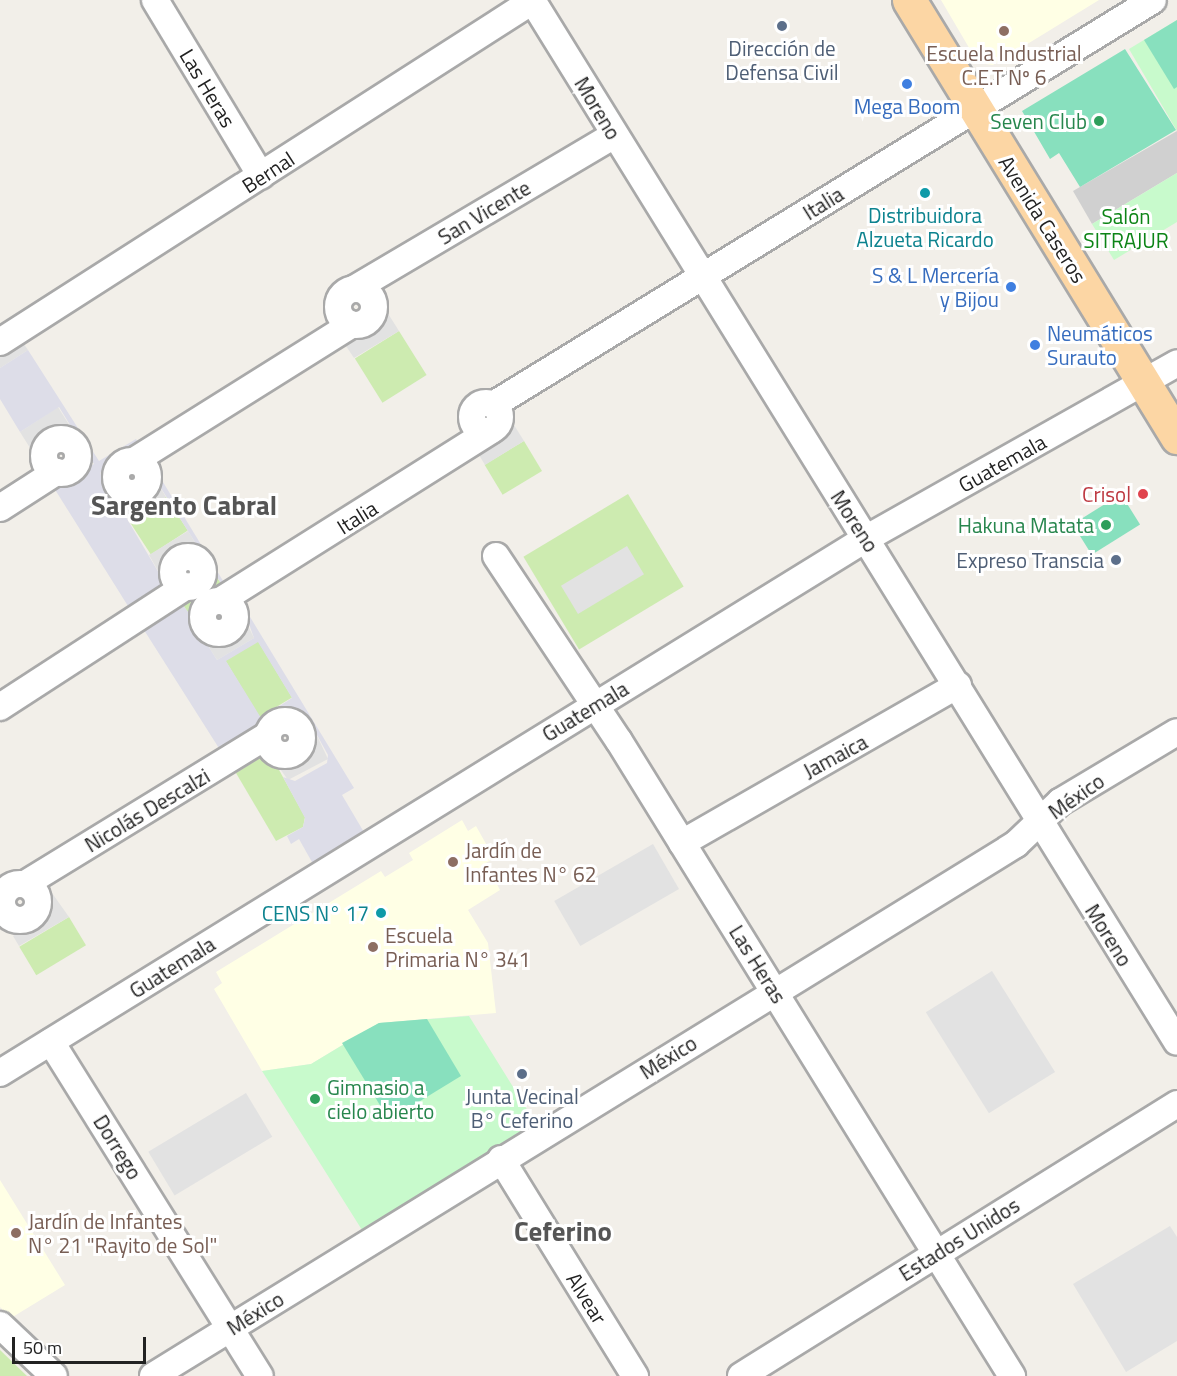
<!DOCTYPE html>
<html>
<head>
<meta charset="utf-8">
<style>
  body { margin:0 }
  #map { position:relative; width:1177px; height:1376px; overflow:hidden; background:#f2efe9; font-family:"Titillium Web",sans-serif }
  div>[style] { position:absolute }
  .education>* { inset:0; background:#ffffe5 }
  .religious>* { inset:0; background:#d0d0d0 }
  .grass>* { inset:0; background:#cdebb0; transform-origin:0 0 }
  .park>* { inset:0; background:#c8facc }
  .pitch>* { inset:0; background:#88e0be; transform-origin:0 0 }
  .parking>* { inset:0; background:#e2e2e2; transform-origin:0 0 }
  .plaza>* { inset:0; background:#dddde8 }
  .roads { filter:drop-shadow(2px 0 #a9a9a9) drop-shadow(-2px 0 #a9a9a9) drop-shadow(0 2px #a9a9a9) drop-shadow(0 -2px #a9a9a9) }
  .minor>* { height:26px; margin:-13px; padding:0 13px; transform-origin:13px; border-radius:13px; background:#fff }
  .minor>.ring { margin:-13px; padding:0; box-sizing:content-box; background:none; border:26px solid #fff; border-radius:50% }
  .major>* { height:33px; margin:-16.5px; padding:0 16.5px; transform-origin:16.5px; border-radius:16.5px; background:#fcd6a4 }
  .dots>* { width:16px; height:16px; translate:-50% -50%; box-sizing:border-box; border:3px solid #fff; border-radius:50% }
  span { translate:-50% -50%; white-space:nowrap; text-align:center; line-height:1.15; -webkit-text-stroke:6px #fff; paint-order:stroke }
  .service-label { font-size:21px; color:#4e5e75 }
  .right { translate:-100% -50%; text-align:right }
  .education-label { font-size:21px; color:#785e54 }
  .left { translate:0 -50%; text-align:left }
  .street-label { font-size:21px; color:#222 }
  .shop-label { font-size:21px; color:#366cbe }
  .leisure-label { font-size:21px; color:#27864d }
  .culture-label { font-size:21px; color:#0d838f }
  .park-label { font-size:21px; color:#0c8416 }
  .health-label { font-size:21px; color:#be3a42 }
  .district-label { font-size:27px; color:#555; font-weight:700 }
  .scale { position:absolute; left:12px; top:1337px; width:134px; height:27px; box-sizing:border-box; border:3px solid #222; border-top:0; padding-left:8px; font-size:18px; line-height:21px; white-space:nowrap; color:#222; -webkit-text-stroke:4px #fff; paint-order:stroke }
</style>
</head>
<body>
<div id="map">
  <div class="education">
    <i style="clip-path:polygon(941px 0,1099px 0,993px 65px,978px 63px)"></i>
    <i style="clip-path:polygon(462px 820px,468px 831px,476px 826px,494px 858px,486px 863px,500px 890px,468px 910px,488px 943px,496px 1013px,379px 1023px,311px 1064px,262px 1071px,214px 989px,222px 983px,216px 972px,381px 871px,385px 877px,413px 860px,409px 853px)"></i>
    <i style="clip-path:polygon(0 1180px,65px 1285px,11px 1318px,0 1307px)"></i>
  </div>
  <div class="religious">
    <i style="clip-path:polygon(1177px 131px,1177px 173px,1092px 224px,1073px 191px)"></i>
  </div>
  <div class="grass">
    <i style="left:399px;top:331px;width:52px;height:52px;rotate:58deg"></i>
    <i style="left:524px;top:441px;width:35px;height:46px;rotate:59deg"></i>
    <i style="left:628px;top:494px;width:108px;height:122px;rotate:59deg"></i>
    <i style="left:166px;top:497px;width:40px;height:44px;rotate:57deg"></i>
    <i style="clip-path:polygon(211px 568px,222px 585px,191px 617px,183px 605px,204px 592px)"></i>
    <i style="left:258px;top:641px;width:66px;height:38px;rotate:59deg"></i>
    <i style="clip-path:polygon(260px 758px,273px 759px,305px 817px,303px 827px,276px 841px,236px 773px)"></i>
    <i style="left:69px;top:917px;width:33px;height:58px;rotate:59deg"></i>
    <i style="clip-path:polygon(0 1350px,27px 1376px,0 1376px)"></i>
  </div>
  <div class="park">
    <i style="clip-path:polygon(1177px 20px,1177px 131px,1129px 49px)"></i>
    <i style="clip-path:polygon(1177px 173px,1177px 222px,1114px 260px,1092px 224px)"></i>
    <i style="clip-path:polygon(469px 1016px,536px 1124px,362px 1230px,262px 1071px,311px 1064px,379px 1023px)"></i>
  </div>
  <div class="pitch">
    <i style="clip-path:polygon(1177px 20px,1177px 87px,1174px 89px,1144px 40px)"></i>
    <i style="clip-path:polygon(1125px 49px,1176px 130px,1080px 187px,1059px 153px,1050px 159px,1022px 111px)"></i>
    <i style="left:1121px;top:494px;width:36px;height:57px;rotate:58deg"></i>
    <i style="clip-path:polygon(427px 1019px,461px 1076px,389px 1120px,342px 1043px,379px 1023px)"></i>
  </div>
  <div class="parking">
    <i style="clip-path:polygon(382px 304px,399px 331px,354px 358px,344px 343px,374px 322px)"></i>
    <i style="clip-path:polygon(19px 337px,28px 350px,0 368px,0 349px)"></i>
    <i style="clip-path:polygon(58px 407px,80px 442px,55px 434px,42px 444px,37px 459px,20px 432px)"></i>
    <i style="clip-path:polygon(509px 417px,524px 441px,485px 465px,476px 450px,500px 432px)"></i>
    <i style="clip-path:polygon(114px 463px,113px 484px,123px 494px,142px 494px,152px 474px,166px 497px,128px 520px,100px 473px)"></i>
    <i style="clip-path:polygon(188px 531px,204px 557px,178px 555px,169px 566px,166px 585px,149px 555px)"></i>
    <i style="left:627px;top:546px;width:33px;height:77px;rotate:59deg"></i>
    <i style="clip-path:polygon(239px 607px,254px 638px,217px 660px,199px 631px,217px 637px,229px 634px,238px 623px)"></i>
    <i style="clip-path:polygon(312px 725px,328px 759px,288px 780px,273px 759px,299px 755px,307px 743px,305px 729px)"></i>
    <i style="left:653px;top:844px;width:52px;height:114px;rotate:60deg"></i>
    <i style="clip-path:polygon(52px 893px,69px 917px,19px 946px,13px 936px,41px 917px)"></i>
    <i style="left:992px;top:971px;width:119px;height:78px;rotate:58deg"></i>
    <i style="left:246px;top:1093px;width:51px;height:114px;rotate:59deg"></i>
    <i style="clip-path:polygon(1170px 1226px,1177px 1237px,1177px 1341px,1126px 1372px,1073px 1284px)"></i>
  </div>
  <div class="plaza">
    <i style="clip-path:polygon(28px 350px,99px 461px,136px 439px,141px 447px,100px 473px,166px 585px,133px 614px,54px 488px,94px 464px,59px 407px,20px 432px,0 399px,0 368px)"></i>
    <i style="clip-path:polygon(evenodd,152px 464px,228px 589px,199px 608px,199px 631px,217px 660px,254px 638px,241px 602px,354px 788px,342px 795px,368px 839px,317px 871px,299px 839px,291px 844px,287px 836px,303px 827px,305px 818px,283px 777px,295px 781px,327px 763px,328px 755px,312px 726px,305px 729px,291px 717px,276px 718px,222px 753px,144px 630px,183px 605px,191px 616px,200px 601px,222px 585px,152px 474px,152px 464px,258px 642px,292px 698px,261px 718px,226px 661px,258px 642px)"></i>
  </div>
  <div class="roads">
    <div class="minor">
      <i style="left:155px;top:0;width:205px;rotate:58.9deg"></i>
      <i style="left:532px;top:0;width:1225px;rotate:58.24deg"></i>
      <i style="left:354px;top:289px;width:302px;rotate:-30.6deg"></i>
      <i class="ring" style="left:338px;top:289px;width:10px;height:10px"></i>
      <i style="left:0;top:342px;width:634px;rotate:-32.64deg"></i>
      <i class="ring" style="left:472px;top:403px;width:2px;height:2px"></i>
      <i style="left:493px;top:405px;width:774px;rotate:-31.53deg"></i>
      <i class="ring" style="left:44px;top:439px;width:8px;height:8px"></i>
      <i style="left:134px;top:461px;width:257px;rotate:-32.1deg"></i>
      <i class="ring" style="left:116px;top:461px;width:6px;height:6px"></i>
      <i style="left:0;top:508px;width:67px;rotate:-32.7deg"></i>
      <i style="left:496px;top:556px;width:222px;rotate:56.4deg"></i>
      <i style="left:619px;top:741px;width:747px;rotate:58.25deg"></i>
      <i class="ring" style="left:173px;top:557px;width:4px;height:4px"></i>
      <i class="ring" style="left:203px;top:601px;width:6px;height:6px"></i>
      <i style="left:220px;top:601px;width:321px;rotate:-32.2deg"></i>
      <i style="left:0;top:707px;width:222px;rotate:-33deg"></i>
      <i class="ring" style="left:268px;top:721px;width:8px;height:8px"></i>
      <i style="left:682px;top:843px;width:318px;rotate:-29.8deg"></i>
      <i class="ring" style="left:2px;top:884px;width:10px;height:10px"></i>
      <i style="left:25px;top:884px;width:285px;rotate:-31.5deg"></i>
      <i style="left:51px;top:1042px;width:394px;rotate:58deg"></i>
      <i style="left:0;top:1073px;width:1019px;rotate:-31.68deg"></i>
      <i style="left:867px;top:538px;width:356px;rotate:-29.4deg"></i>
      <i style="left:501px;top:1159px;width:255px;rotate:58.3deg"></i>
      <i style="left:0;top:1325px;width:74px;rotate:43.4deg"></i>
      <i style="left:153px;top:1376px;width:1014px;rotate:-31.65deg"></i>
      <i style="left:1016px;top:844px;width:61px;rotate:-43.7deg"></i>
      <i style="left:1060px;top:802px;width:136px;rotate:-30.9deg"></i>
      <i style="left:741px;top:1376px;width:514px;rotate:-31.96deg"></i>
    </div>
    <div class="major">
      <i style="left:909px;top:0;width:513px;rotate:58.48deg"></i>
    </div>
  </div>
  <div class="dots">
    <i style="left:782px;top:26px;background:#5c6f8a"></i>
    <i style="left:1004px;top:31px;background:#8d6e63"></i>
    <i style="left:907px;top:84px;background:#3f7fe0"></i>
    <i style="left:1099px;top:121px;background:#2e9e5b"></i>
    <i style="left:925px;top:193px;background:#0f9aa8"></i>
    <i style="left:1011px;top:287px;background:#3f7fe0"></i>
    <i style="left:1035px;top:345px;background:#3f7fe0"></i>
    <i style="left:1143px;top:494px;background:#e0444e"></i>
    <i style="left:1106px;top:525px;background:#2e9e5b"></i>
    <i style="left:1116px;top:560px;background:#5c6f8a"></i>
    <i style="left:453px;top:862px;background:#8d6e63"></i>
    <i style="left:381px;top:913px;background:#0f9aa8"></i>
    <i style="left:373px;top:947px;background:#8d6e63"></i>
    <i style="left:522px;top:1074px;background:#5c6f8a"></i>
    <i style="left:315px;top:1099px;background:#2e9e5b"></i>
    <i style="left:16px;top:1233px;background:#8d6e63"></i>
  </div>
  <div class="service-label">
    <span style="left:782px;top:60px">Dirección de<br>Defensa Civil</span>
    <span class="right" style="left:1104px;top:560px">Expreso Transcia</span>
    <span style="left:522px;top:1108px">Junta Vecinal<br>B° Ceferino</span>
  </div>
  <div class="education-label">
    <span style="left:1004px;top:65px">Escuela Industrial<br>C.E.T Nº 6</span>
    <span class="left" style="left:465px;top:862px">Jardín de<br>Infantes N° 62</span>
    <span class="left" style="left:385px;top:947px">Escuela<br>Primaria N° 341</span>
    <span class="left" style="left:28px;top:1233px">Jardín de Infantes<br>N° 21 "Rayito de Sol"</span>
  </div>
  <div class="street-label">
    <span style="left:208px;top:88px;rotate:59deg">Las Heras</span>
    <span style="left:598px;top:108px;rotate:59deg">Moreno</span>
    <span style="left:268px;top:172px;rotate:-33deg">Bernal</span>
    <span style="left:823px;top:203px;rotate:-32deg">Italia</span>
    <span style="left:484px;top:212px;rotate:-31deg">San Vicente</span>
    <span style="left:1043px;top:219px;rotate:58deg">Avenida Caseros</span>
    <span style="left:1002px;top:463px;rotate:-29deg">Guatemala</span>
    <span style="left:357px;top:517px;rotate:-32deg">Italia</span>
    <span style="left:855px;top:521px;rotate:57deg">Moreno</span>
    <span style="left:585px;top:711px;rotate:-31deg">Guatemala</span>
    <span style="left:835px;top:756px;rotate:-28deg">Jamaica</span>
    <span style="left:1076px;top:796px;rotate:-35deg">México</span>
    <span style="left:147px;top:810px;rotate:-31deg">Nicolás Descalzi</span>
    <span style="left:1109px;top:935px;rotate:58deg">Moreno</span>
    <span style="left:758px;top:964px;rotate:58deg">Las Heras</span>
    <span style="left:172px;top:967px;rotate:-32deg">Guatemala</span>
    <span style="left:668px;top:1057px;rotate:-32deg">México</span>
    <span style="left:118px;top:1147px;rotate:58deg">Dorrego</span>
    <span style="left:959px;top:1239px;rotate:-32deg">Estados Unidos</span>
    <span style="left:587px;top:1298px;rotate:58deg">Alvear</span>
    <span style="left:255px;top:1313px;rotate:-32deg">México</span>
  </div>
  <div class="shop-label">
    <span style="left:907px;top:106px">Mega Boom</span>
    <span class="right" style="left:999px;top:287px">S &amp; L Mercería<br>y Bijou</span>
    <span class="left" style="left:1047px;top:345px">Neumáticos<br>Surauto</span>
  </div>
  <div class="leisure-label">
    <span class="right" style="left:1087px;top:121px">Seven Club</span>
    <span class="right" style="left:1094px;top:525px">Hakuna Matata</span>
    <span class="left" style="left:327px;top:1099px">Gimnasio a<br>cielo abierto</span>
  </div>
  <div class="culture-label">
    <span style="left:925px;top:227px">Distribuidora<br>Alzueta Ricardo</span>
    <span class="right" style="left:369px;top:913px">CENS N° 17</span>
  </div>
  <div class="park-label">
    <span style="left:1126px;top:228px">Salón<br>SITRAJUR</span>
  </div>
  <div class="health-label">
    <span class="right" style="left:1131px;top:494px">Crisol</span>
  </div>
  <div class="district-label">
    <span style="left:184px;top:505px">Sargento Cabral</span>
    <span style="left:563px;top:1231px">Ceferino</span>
  </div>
  <div class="scale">50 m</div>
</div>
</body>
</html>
